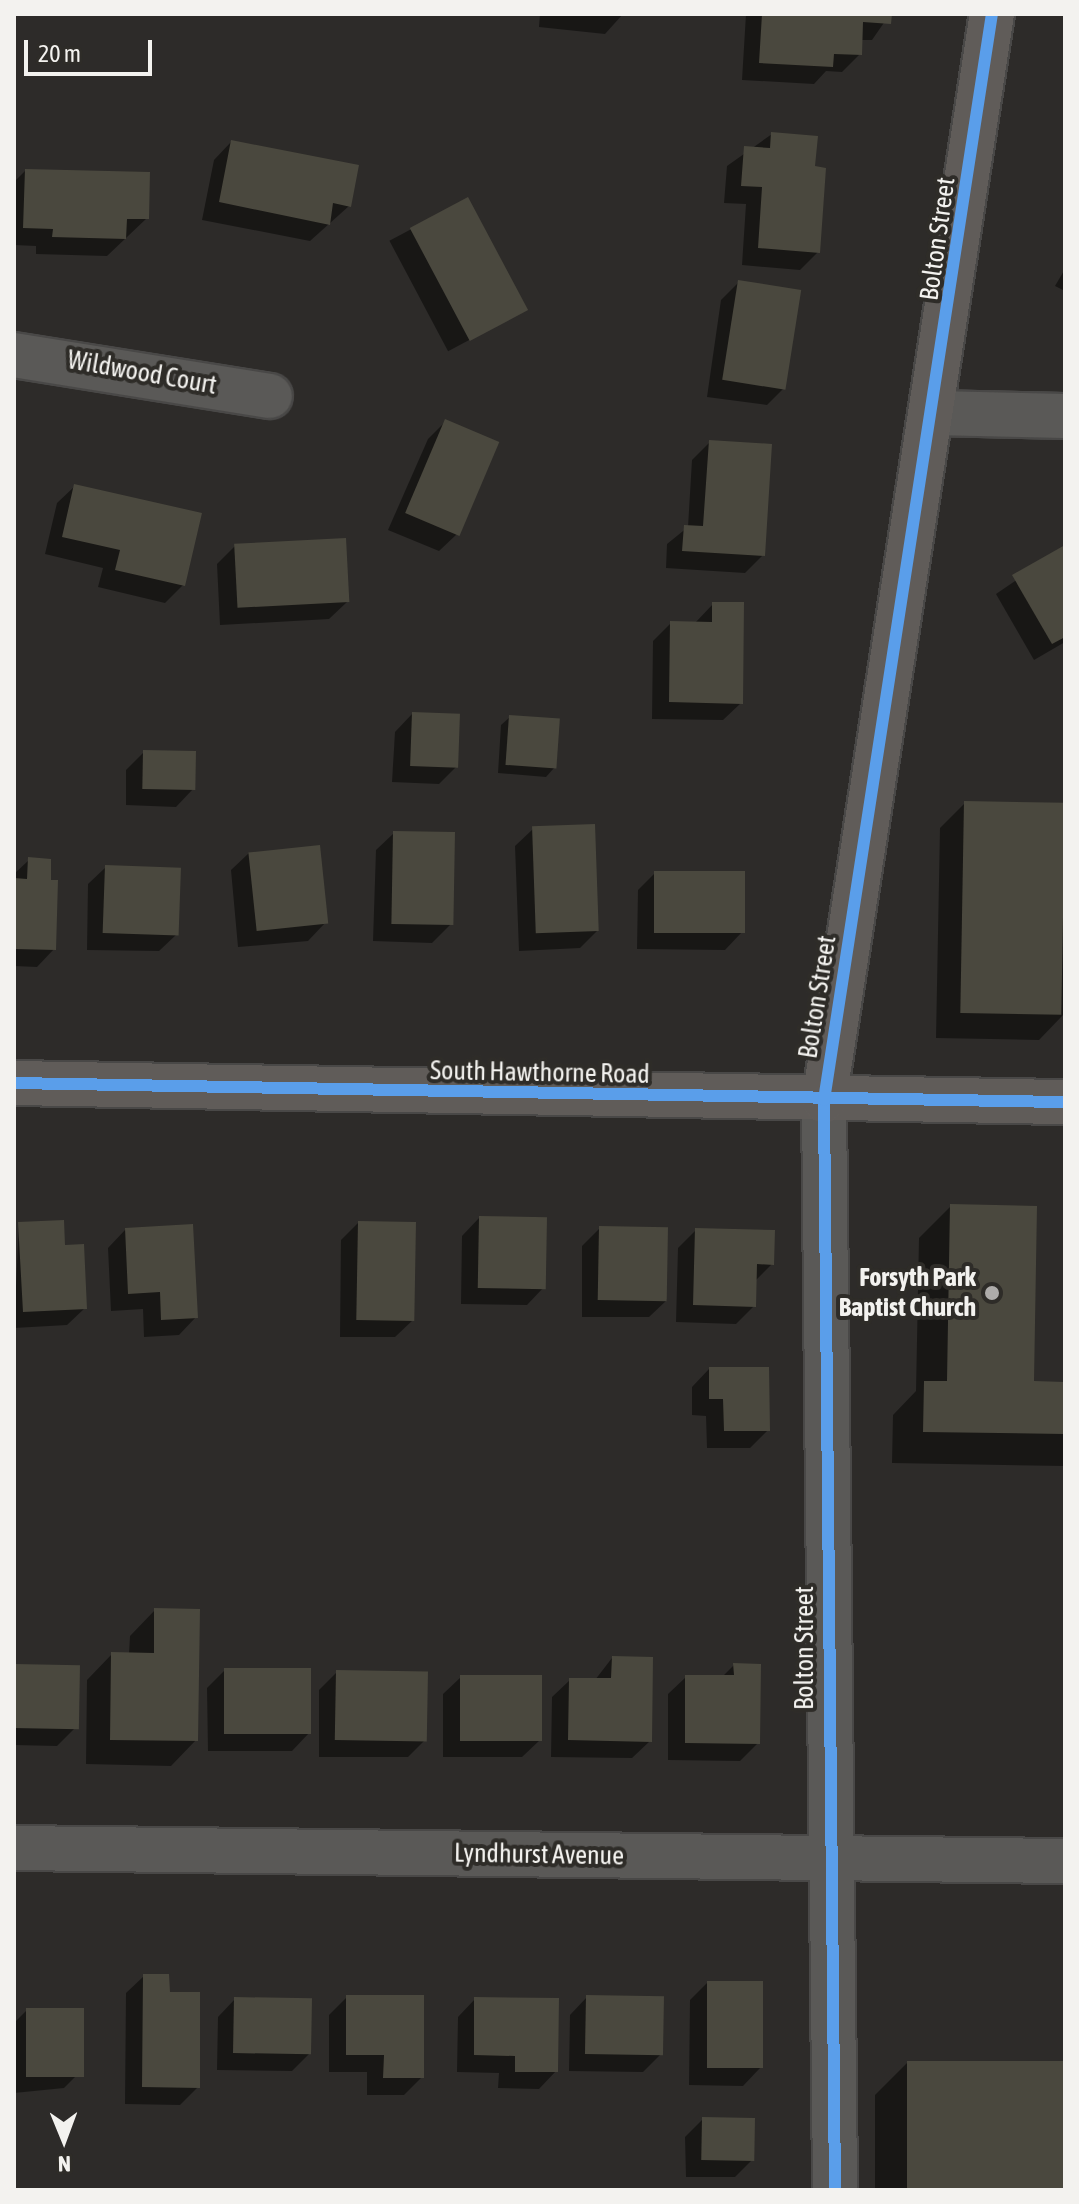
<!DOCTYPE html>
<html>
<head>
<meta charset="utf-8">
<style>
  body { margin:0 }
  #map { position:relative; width:1079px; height:2204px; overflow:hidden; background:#2d2b29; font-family:"Asap Condensed",sans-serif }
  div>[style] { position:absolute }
  .shadow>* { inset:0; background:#0007; transform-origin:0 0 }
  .building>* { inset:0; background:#4a483e; transform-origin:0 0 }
  .roads { filter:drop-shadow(2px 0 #494847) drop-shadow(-2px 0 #494847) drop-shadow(0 2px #494847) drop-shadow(0 -2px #494847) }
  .street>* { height:44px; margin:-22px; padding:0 22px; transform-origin:22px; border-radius:22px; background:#5a5957 }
  .secondary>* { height:44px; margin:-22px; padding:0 22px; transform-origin:22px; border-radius:22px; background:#605c59 }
  .cycleway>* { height:12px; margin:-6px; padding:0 6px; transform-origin:6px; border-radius:6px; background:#5a9eea }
  .dots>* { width:22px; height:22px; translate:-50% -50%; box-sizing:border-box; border:4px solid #2e2c28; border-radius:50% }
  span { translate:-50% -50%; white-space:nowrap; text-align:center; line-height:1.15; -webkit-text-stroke:8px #2e2c28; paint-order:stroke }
  .street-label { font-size:26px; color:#f3f2ef }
  .poi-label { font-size:26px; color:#f3f2ef; font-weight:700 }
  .right { translate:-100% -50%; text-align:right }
  .frame { position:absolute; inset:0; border:16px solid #f3f2ef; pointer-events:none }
  .north { position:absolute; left:24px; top:2100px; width:80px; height:80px; -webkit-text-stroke:6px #2e2c28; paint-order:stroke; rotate:179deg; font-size:22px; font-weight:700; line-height:32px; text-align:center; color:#f3f2ef }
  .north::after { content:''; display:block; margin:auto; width:28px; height:36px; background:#f3f2ef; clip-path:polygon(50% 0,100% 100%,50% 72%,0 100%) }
  .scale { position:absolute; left:24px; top:40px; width:128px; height:36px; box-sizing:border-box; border:4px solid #f3f2ef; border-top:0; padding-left:10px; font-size:24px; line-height:28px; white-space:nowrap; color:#f3f2ef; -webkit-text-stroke:6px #2e2c28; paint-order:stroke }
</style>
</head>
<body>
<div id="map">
  <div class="shadow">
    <i style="clip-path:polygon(540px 14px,623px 14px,605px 34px,539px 27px)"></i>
    <i style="clip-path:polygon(746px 14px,890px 14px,872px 40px,861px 40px,860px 54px,842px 72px,826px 71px,814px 84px,742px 80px)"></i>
    <i style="clip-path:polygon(772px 134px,813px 168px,818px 252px,800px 270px,742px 265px,746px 204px,724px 203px,727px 166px)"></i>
    <i style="clip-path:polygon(231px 142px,349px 206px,310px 241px,202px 220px,214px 160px)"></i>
    <i style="clip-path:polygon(25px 171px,147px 218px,107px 256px,36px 254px,36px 246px,14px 245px,14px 182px)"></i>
    <i style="left:468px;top:199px;width:125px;height:89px;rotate:62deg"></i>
    <i style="clip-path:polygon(1065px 269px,1065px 291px,1055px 286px)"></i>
    <i style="clip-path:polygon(739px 282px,784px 388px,767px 405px,707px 397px,721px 300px)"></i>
    <i style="clip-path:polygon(446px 421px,457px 534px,439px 551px,388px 530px,428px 439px)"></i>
    <i style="clip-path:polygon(710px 442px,763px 555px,745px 573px,666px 568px,667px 544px,688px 527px,692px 460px)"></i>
    <i style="clip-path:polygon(75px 486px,183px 585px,165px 603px,98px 587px,103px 568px,45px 554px,57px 503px)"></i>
    <i style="clip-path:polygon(235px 546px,347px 602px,329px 619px,220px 625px,217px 564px)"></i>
    <i style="clip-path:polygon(1065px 547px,1065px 642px,1034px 660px,996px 594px)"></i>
    <i style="clip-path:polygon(713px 604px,741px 703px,723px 720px,652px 719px,653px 641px,671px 623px,695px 623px)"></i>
    <i style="clip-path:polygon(412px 714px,456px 767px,439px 784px,392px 782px,395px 732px)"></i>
    <i style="clip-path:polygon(510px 717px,554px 768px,546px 777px,498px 773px,501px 725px)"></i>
    <i style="clip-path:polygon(144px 752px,193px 789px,176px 807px,126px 805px,126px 770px)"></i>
    <i style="clip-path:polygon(965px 803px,1065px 804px,1064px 1014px,1039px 1040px,936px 1038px,940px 828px)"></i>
    <i style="clip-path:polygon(533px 829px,597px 931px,580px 948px,519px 951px,515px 846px)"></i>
    <i style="clip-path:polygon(394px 833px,450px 925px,432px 943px,373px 941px,376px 850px)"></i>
    <i style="clip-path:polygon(249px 853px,325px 923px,308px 941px,238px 947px,231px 870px)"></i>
    <i style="clip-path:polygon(29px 860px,54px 949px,37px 967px,14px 966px,14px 874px)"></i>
    <i style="clip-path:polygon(106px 867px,177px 934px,159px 951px,87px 950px,88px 884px)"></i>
    <i style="clip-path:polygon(655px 873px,742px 932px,725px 950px,637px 949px,638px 890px)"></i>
    <i style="clip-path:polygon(951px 1206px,1032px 1383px,1065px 1384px,1065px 1466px,892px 1463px,893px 1415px,916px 1391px,919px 1238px)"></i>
    <i style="clip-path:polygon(479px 1218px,544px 1287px,527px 1305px,461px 1304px,462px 1236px)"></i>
    <i style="clip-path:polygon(358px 1223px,413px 1320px,395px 1337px,340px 1337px,341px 1240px)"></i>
    <i style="clip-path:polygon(19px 1224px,64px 1247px,85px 1308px,67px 1325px,14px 1328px)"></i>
    <i style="clip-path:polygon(600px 1228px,667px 1300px,649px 1317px,582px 1317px,582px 1246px)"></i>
    <i style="clip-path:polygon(125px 1230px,196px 1317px,179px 1335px,144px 1337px,143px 1309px,111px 1311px,108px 1248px)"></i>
    <i style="clip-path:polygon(696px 1230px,772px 1264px,755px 1281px,754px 1306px,736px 1324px,676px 1322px,678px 1248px)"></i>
    <i style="clip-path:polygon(709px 1369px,768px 1430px,750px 1448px,707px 1448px,706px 1416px,692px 1415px,692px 1387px)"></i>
    <i style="clip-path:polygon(155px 1610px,196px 1740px,171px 1766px,86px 1764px,87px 1680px,112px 1654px,129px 1654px,130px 1636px)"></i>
    <i style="clip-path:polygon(612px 1658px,650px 1741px,632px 1758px,551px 1757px,552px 1697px,570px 1680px,595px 1680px)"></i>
    <i style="clip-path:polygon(734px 1665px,758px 1743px,740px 1761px,668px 1760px,668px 1694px,686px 1677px,722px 1677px)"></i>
    <i style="clip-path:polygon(14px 1666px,75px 1728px,57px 1746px,14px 1745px)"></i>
    <i style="clip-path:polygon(225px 1670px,309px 1733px,292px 1751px,208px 1751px,207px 1688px)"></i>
    <i style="clip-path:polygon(337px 1672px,426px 1739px,408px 1757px,319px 1757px,319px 1690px)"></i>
    <i style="clip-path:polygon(461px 1677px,540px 1740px,522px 1757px,443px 1757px,443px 1694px)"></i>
    <i style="clip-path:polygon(144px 1976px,168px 1994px,198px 2087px,180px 2105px,125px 2104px,126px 1993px)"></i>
    <i style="clip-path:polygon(707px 1983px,760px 2068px,743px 2086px,689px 2085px,690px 2000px)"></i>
    <i style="clip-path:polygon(347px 1997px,422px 2077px,404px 2095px,367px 2095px,367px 2072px,329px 2072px,329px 2015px)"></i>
    <i style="clip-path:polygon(587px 1997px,661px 2054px,643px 2072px,569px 2071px,570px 2015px)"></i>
    <i style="clip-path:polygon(235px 1999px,310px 2053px,292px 2071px,217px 2070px,218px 2017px)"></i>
    <i style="clip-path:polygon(475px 1999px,556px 2071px,539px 2089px,498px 2088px,499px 2073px,457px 2072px,458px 2017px)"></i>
    <i style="clip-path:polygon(27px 2010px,81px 2071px,64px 2088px,14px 2093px,14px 2023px)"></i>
    <i style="clip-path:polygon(907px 2063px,1065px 2063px,1065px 2190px,875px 2190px,875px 2095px)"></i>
    <i style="clip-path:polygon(703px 2119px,753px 2159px,735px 2177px,686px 2177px,685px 2137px)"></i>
  </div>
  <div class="building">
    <i style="clip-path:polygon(762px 14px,892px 14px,891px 24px,863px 22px,862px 55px,834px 54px,833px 67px,759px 63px)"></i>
    <i style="clip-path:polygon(771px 132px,818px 136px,815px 166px,826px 168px,820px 253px,758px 248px,762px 187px,741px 186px,744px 146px,770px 148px)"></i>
    <i style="clip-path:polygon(231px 140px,359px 165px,351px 207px,333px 203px,330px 225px,219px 202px)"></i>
    <i style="clip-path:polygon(25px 169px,150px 172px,149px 219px,127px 219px,126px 239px,52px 237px,53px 229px,23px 228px)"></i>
    <i style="left:468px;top:197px;width:128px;height:66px;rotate:62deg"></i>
    <i style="left:738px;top:280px;width:64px;height:101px;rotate:9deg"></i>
    <i style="left:445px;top:419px;width:59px;height:102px;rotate:23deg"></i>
    <i style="clip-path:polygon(709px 440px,772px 444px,765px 556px,682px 551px,684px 525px,703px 526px)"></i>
    <i style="clip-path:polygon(74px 484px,202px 513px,185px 586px,115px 570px,120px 550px,62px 537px)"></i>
    <i style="left:346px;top:538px;width:64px;height:112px;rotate:87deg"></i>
    <i style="clip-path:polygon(1065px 545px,1065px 637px,1052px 644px,1012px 575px)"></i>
    <i style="clip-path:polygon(712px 602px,744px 602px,743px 704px,669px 702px,670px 621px,712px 622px)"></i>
    <i style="left:412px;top:712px;width:48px;height:54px;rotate:2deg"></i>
    <i style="left:509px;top:715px;width:51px;height:50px;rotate:4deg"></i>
    <i style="left:143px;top:750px;width:53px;height:39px;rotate:1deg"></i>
    <i style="left:964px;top:801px;width:101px;height:212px;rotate:1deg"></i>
    <i style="left:595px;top:824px;width:107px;height:63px;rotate:88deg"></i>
    <i style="left:393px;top:831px;width:62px;height:93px;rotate:1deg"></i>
    <i style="left:320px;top:845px;width:79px;height:72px;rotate:84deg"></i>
    <i style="clip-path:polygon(28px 857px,51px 859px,51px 880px,58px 880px,56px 950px,14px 949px,14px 878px,27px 879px)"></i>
    <i style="left:105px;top:865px;width:76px;height:68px;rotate:2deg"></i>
    <i style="left:654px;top:871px;width:91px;height:62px"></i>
    <i style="clip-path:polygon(950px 1204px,1037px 1206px,1034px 1381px,1065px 1382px,1065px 1434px,923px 1432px,924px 1381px,947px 1381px)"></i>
    <i style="left:479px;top:1216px;width:68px;height:72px;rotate:1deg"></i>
    <i style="clip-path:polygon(64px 1220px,65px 1245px,84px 1244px,87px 1309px,23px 1312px,18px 1222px)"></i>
    <i style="left:358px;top:1221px;width:58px;height:99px;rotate:1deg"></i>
    <i style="clip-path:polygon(193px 1224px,198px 1318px,161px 1320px,160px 1292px,128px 1294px,125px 1228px)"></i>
    <i style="left:599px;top:1226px;width:69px;height:74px;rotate:1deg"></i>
    <i style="clip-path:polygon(695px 1228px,775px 1230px,774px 1265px,757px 1264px,756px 1307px,693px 1305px)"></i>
    <i style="clip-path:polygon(709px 1367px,769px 1367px,770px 1431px,724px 1431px,723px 1399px,709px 1399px)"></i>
    <i style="clip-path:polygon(154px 1608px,200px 1609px,198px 1741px,110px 1740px,111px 1652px,154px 1653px)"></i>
    <i style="clip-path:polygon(612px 1656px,653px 1657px,652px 1742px,568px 1740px,569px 1678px,611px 1678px)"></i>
    <i style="clip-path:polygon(733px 1663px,761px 1664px,760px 1744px,685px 1743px,685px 1675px,734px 1675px)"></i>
    <i style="left:14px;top:1664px;width:66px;height:64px;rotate:1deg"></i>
    <i style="left:224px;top:1668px;width:87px;height:66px"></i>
    <i style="left:336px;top:1670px;width:92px;height:70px;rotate:1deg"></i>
    <i style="left:460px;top:1675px;width:82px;height:66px"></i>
    <i style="clip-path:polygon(143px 1974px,169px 1974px,170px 1992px,200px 1992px,200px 2088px,142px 2087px)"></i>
    <i style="left:707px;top:1981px;width:56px;height:87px"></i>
    <i style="clip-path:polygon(346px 1995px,424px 1995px,424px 2078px,383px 2078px,384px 2055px,346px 2055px)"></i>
    <i style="left:586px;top:1995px;width:78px;height:59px;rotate:1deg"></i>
    <i style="left:234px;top:1997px;width:78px;height:56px;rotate:1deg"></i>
    <i style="clip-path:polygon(474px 1997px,559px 1998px,558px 2072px,515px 2072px,515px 2056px,474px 2055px)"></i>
    <i style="left:26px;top:2008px;width:58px;height:69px"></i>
    <i style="left:907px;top:2061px;width:158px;height:129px"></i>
    <i style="left:702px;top:2117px;width:53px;height:43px;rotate:1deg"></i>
  </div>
  <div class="roads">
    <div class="street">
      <i style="left:14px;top:355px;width:259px;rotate:9.1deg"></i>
      <i style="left:935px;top:413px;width:130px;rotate:1.3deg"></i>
      <i style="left:824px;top:1100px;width:1090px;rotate:89.42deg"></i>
      <i style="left:14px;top:1848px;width:1051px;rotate:0.71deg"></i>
    </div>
    <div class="secondary">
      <i style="left:14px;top:1083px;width:1051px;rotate:1.04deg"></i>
      <i style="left:824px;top:1100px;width:1099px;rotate:-81.21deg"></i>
    </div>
  </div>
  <div class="cycleway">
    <i style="left:14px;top:1083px;width:1051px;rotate:1.04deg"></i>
    <i style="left:835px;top:2190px;width:1090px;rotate:-90.58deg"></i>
    <i style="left:824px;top:1100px;width:1099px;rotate:-81.21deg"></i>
  </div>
  <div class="dots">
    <i style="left:992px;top:1293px;background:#aeacaa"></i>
  </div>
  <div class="street-label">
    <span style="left:938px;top:239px;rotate:-82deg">Bolton Street</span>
    <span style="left:142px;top:373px;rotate:10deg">Wildwood Court</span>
    <span style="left:818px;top:997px;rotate:-81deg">Bolton Street</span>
    <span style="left:540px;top:1073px;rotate:1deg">South Hawthorne Road</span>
    <span style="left:805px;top:1648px;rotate:-90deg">Bolton Street</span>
    <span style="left:539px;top:1855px;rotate:1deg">Lyndhurst Avenue</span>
  </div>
  <div class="poi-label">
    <span class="right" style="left:976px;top:1293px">Forsyth Park<br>Baptist Church</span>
  </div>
  <div class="frame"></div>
  <div class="north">N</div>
  <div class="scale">20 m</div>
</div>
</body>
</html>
